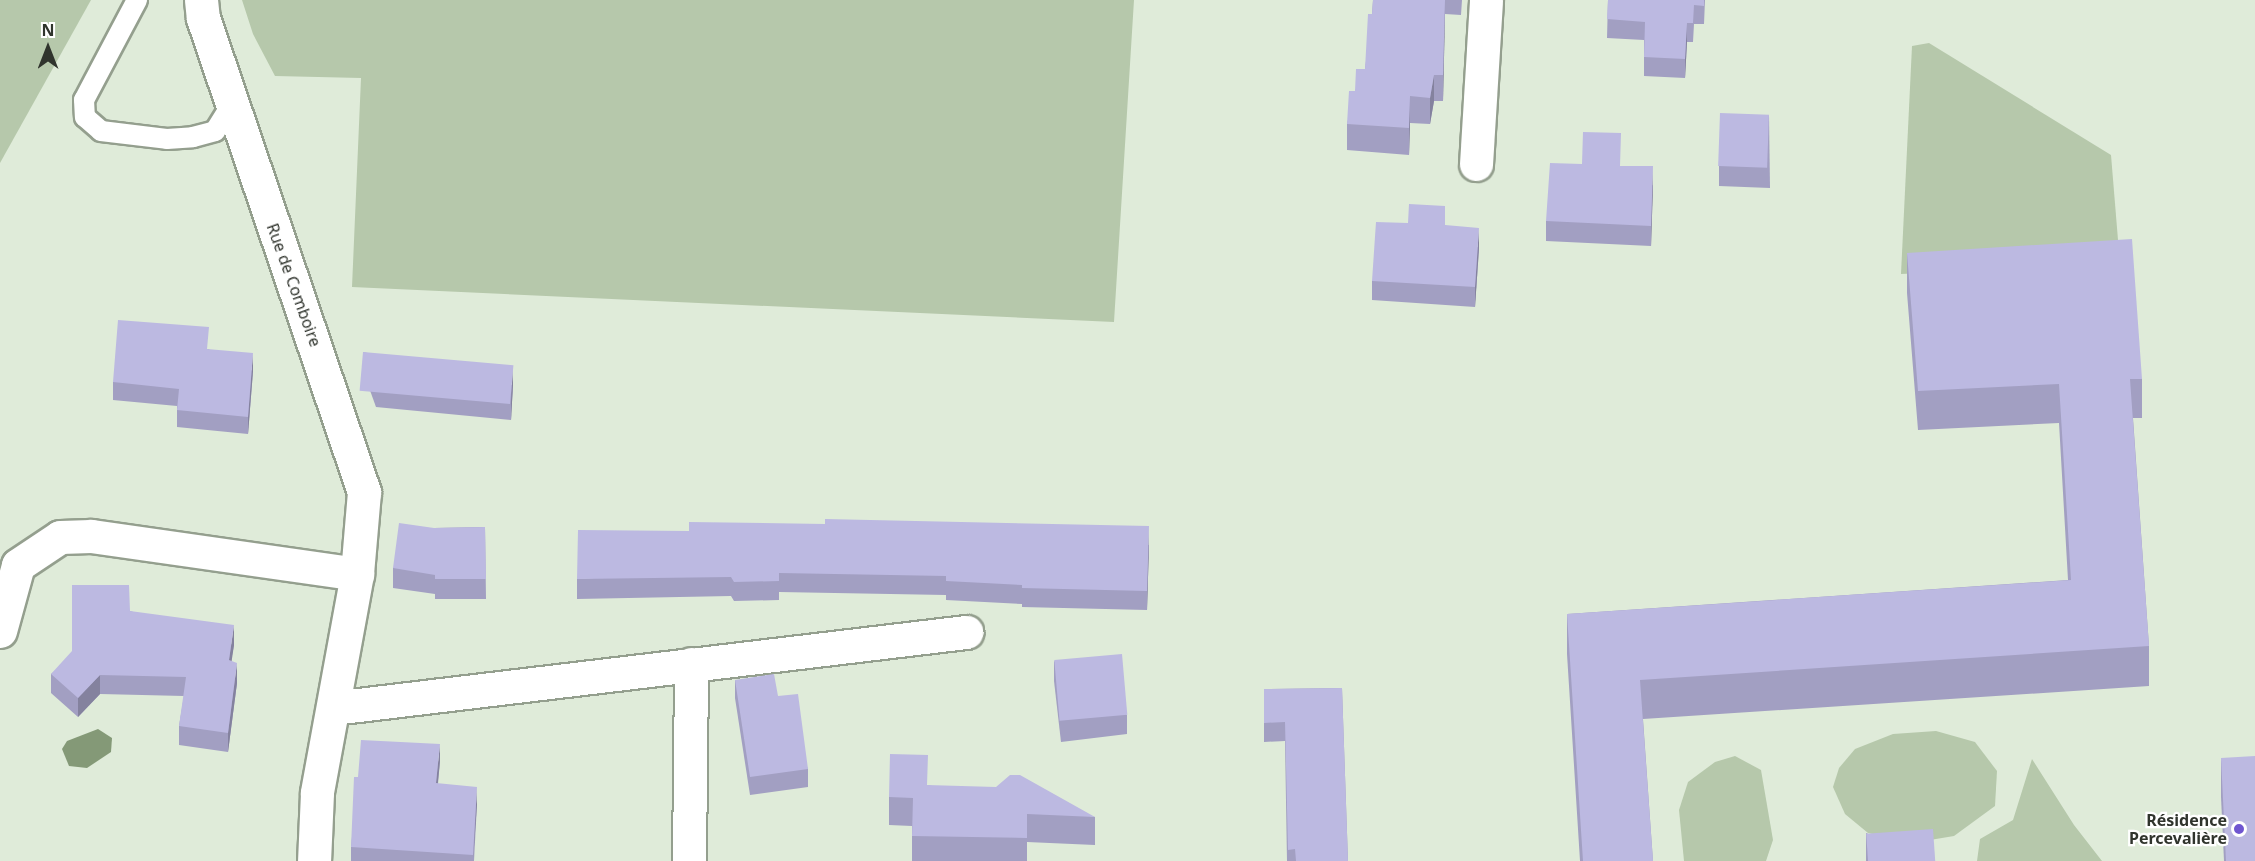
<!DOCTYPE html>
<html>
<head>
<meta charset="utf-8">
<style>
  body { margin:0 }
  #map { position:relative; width:2255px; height:861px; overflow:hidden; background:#dfebd9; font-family:"Noto Sans",sans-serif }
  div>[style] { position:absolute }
  .green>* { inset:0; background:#b6c8ab }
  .water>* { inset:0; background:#849977 }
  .roads { filter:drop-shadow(2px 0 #949f8e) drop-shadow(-2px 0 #949f8e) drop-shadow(0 2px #949f8e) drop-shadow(0 -2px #949f8e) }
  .service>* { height:20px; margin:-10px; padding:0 10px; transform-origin:10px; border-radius:10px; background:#fff }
  .minor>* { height:33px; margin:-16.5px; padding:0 16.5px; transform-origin:16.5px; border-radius:16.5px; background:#fff }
  .wall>* { inset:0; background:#a29fc2 }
  .shaded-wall>* { inset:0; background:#84829e }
  .building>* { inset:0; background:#bcb9e1; transform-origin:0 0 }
  .dots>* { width:16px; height:16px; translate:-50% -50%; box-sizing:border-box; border:3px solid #fff; border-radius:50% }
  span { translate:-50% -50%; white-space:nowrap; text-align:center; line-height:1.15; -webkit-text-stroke:4.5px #fff; paint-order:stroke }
  .street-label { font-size:16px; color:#30342d }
  .poi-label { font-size:16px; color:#30342d; font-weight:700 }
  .right { translate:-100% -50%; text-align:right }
  .north { position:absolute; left:18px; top:18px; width:60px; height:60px; -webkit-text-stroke:4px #fff; paint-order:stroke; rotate:0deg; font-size:16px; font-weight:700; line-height:24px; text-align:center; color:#30342d }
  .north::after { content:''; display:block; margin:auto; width:21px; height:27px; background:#30342d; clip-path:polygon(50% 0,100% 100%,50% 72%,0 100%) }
</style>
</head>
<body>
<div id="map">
  <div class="green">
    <i style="clip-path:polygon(0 0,91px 0,0 163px)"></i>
    <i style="clip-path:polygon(242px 0,1134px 0,1114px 322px,352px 287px,361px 78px,275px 76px,253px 34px)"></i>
    <i style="clip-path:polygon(1929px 43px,2111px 155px,2120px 264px,1901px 274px,1912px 46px)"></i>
    <i style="clip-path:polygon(1936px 731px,1975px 742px,1997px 771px,1995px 806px,1954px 836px,1912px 843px,1868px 833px,1845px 814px,1833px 787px,1839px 768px,1855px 749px,1893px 734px)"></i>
    <i style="clip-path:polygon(1735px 756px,1761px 770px,1773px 840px,1766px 861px,1684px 861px,1679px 810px,1688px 782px,1715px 762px)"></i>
    <i style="clip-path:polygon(2032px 759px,2074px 825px,2102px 861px,1977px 861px,1980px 839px,2013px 820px)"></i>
  </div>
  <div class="water">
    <i style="clip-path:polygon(98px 729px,112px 738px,111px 752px,87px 768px,69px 766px,62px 749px,67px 741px)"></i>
  </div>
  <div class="roads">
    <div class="service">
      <i style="left:137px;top:0;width:113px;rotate:117.9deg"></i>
      <i style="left:84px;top:100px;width:17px;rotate:87deg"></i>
      <i style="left:85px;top:117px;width:21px;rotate:41deg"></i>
      <i style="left:101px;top:131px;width:66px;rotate:6.9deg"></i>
      <i style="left:167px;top:139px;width:26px;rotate:-4deg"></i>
      <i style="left:193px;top:137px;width:23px;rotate:-15deg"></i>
      <i style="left:215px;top:131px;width:32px;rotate:-58deg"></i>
    </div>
    <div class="minor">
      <i style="left:201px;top:0;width:18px;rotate:84deg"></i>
      <i style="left:203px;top:18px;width:501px;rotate:71.24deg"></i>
      <i style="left:364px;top:492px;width:82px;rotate:94.9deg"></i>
      <i style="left:357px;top:574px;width:223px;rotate:100.4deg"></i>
      <i style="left:317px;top:793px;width:68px;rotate:92.5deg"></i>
      <i style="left:1476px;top:164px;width:164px;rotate:-86.5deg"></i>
      <i style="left:0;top:631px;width:68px;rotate:-74.7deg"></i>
      <i style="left:18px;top:565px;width:50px;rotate:-33.7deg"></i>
      <i style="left:60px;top:537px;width:31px;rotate:-2deg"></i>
      <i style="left:91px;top:536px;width:269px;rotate:8.1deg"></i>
      <i style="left:333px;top:708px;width:638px;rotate:-6.85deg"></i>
      <i style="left:689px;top:861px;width:197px;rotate:-89.4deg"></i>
    </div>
  </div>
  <div class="wall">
    <i style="clip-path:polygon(1373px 0,1462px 0,1461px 15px,1445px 14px,1443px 101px,1434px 101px,1430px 124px,1410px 123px,1409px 155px,1347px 150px,1347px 124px,1355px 91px,1365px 69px,1372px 14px)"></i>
    <i style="clip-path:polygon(1608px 0,1705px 0,1704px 24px,1694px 24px,1693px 42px,1687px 42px,1685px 78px,1644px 76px,1644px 40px,1607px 38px)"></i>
    <i style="clip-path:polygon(1769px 115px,1770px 188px,1719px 186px,1719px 166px)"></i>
    <i style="clip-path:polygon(1653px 185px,1651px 246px,1546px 241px,1546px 221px)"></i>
    <i style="clip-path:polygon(1445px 225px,1479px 248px,1475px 307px,1372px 300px,1372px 281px)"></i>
    <i style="clip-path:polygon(1907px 253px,2142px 379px,2142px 418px,2133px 418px,2149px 646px,2149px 686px,1643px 719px,1653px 861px,1580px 861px,1567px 654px,1567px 614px,2068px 580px,2059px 423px,1918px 430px,1907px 293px)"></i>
    <i style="clip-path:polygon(208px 349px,253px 371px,248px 434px,177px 427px,177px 406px,113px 400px,113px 382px)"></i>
    <i style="clip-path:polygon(363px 352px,513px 385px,511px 420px,376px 407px,363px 371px)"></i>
    <i style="clip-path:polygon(485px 527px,486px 599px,435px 599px,435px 594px,393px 588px,393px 568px,434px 528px)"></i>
    <i style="clip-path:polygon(1149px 545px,1147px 610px,1022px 607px,1022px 604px,946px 600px,946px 595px,779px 592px,779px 600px,734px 601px,731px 596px,577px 599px,577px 579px)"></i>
    <i style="clip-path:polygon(130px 611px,234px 645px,231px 661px,237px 683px,228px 752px,179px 745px,179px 726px,184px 696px,100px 694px,78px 717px,51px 693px,51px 674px)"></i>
    <i style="clip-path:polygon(1054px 661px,1127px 715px,1127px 734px,1061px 742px,1054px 681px)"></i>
    <i style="clip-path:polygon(735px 680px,778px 696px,808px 769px,808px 787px,750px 795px,735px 698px)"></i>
    <i style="clip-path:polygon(1342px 688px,1348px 861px,1287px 861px,1285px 741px,1264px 742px,1264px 689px)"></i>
    <i style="clip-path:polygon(2221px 758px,2255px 861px,2224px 861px,2221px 797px)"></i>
    <i style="clip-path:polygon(440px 761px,438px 784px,477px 804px,474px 861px,351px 861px,351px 847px,358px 777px)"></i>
    <i style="clip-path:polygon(927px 785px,1095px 817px,1095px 845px,1027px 842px,1027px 861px,912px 861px,912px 826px,889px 825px,889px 797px)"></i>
    <i style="clip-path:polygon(1866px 833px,1935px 861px,1866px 861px)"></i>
  </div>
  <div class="shaded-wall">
    <i style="clip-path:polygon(1445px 0,1445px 14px,1443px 101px,1443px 75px)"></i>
    <i style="clip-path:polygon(1687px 23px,1687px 42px,1685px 78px,1685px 59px)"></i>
    <i style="clip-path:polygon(1434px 75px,1434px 101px,1430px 124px,1430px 98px)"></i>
    <i style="clip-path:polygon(1410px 96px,1410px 123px,1409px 155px,1409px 128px)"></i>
    <i style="clip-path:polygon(1653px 166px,1653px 185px,1651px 246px,1651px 226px)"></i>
    <i style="clip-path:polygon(1479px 228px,1479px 248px,1475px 307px,1475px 287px)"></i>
    <i style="clip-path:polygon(253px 353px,253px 371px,248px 434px,248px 417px)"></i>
    <i style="clip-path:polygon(513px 366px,513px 385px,511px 420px,511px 401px)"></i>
    <i style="clip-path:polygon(1149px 526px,1149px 545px,1147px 610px,1147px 591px)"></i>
    <i style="clip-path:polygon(234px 625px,234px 645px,229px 679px,229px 660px)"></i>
    <i style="clip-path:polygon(237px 663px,237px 683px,228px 752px,228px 733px)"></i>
    <i style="clip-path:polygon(100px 675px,100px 694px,78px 717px,78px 698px)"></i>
    <i style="clip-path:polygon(440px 744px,440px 761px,436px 800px,436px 783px)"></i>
    <i style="clip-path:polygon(477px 787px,477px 804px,473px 861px)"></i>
  </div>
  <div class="building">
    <i style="clip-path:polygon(1373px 0,1445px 0,1443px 75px,1434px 75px,1430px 98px,1410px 96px,1409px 128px,1347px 124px,1349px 91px,1355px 91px,1356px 69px,1365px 69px,1368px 14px,1372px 14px)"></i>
    <i style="clip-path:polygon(1608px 0,1704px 0,1704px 6px,1694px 5px,1693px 23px,1687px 23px,1685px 59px,1644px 57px,1645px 22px,1607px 19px)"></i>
    <i style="left:1720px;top:113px;width:49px;height:53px;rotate:2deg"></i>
    <i style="clip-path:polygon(1583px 132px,1621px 133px,1620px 166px,1653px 166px,1651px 226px,1546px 221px,1550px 163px,1582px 164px)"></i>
    <i style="clip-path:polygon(1409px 204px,1445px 206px,1445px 225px,1479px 228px,1475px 287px,1372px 281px,1376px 222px,1408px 223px)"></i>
    <i style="clip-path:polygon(2132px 239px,2142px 379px,2130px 379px,2149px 646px,1640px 680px,1653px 861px,1583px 861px,1567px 614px,2071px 580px,2059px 384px,1918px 391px,1907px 253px)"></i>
    <i style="clip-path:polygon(118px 320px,209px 327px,207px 349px,253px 353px,248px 417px,177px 410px,179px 389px,113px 382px)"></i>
    <i style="left:363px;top:352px;width:151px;height:39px;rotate:5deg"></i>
    <i style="clip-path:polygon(825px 519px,1149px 526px,1147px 591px,1022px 588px,1022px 585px,946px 581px,946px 576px,779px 573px,779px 581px,734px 582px,731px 577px,577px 579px,578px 530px,689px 531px,689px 522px,825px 524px)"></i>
    <i style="clip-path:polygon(399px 523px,434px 528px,485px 527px,486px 579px,435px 579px,435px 575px,393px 568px)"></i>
    <i style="clip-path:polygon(72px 585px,129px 585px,130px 611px,234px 625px,229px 660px,237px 663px,228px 733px,179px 726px,186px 677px,100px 675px,78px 698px,51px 674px,72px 651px)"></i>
    <i style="left:1122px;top:654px;width:61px;height:68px;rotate:85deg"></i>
    <i style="clip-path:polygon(774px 674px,778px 696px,798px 694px,808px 769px,750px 777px,735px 680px)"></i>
    <i style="clip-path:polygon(1342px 688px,1348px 861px,1296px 861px,1295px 849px,1288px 850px,1285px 722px,1264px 723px,1264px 689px)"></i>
    <i style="clip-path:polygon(361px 740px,440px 744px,436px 783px,477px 787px,473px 855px,351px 847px,354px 777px,358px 777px)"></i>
    <i style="clip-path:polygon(890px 754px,928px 755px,927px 785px,996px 787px,1010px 775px,1020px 775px,1095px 817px,1027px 814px,1027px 838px,912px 836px,913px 798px,889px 797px)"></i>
    <i style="clip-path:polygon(2255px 756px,2255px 861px,2226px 861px,2221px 758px)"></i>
    <i style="left:1933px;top:829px;width:32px;height:67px;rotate:86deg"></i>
  </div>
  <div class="dots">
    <i style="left:2239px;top:829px;background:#7056d0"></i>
  </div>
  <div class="street-label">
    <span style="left:294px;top:285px;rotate:70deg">Rue de Comboire</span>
  </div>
  <div class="poi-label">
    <span class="right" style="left:2227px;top:829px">Résidence<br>Percevalière</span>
  </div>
  <div class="north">N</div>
</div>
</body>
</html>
